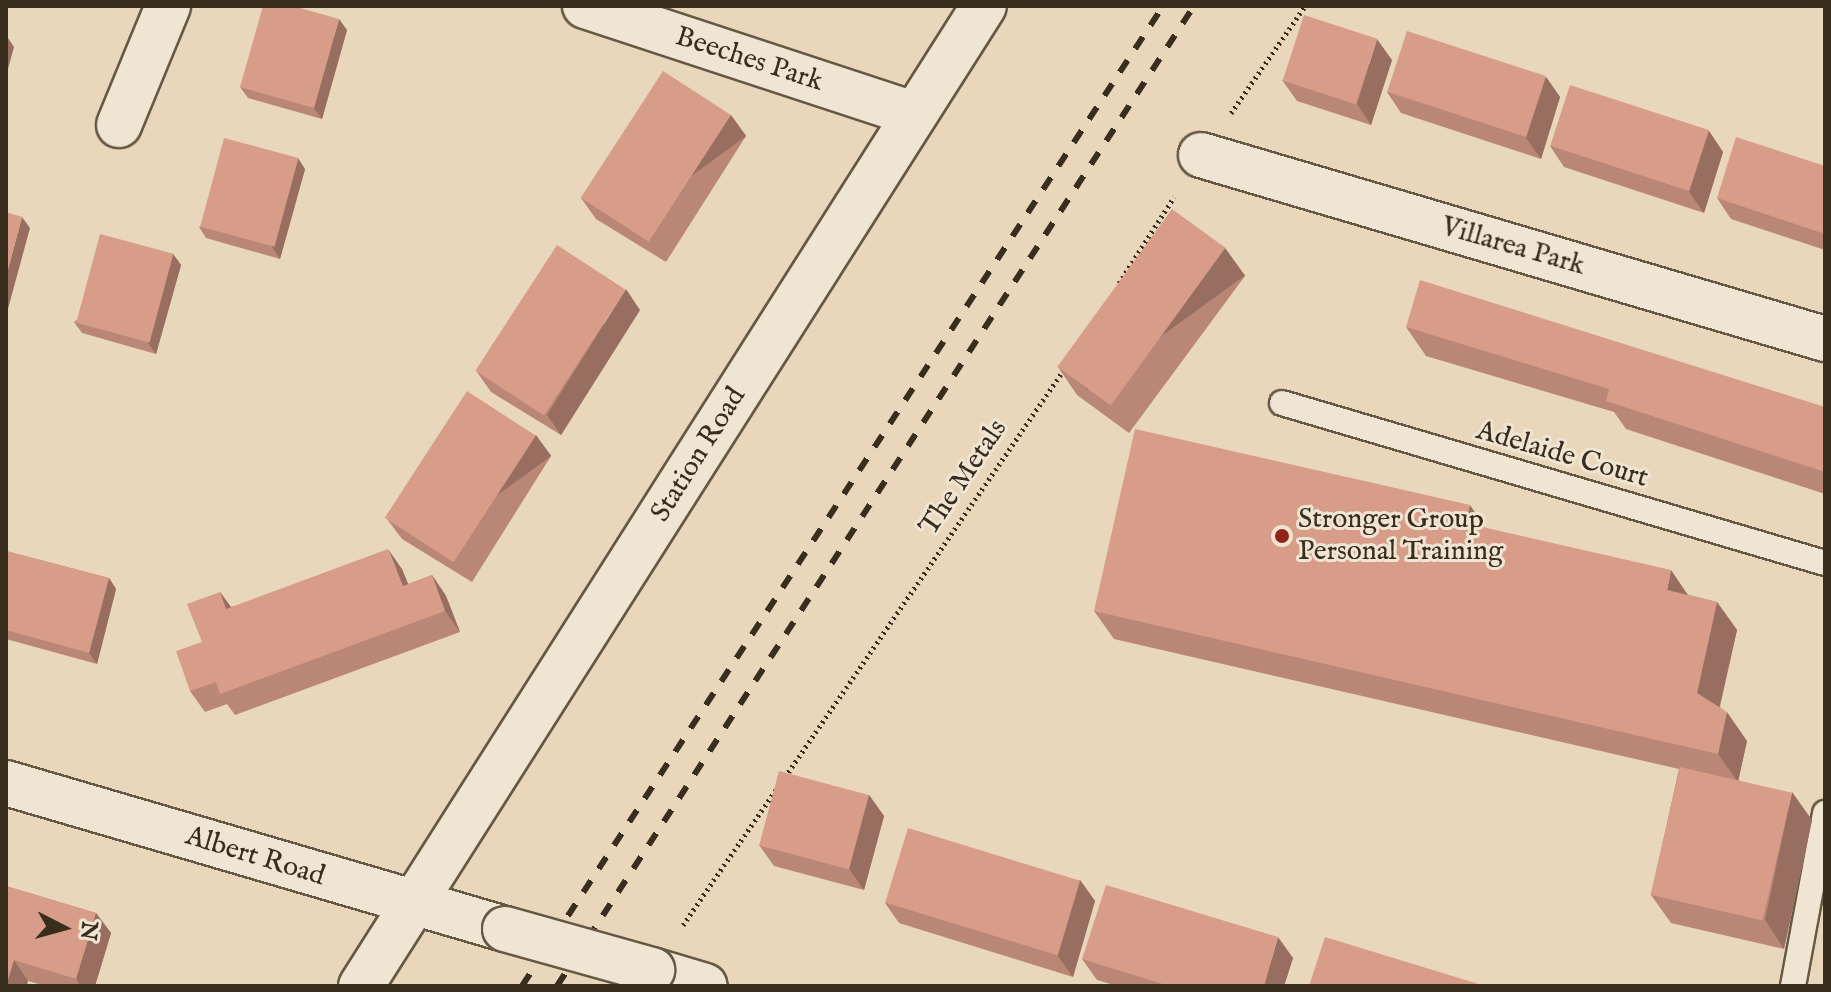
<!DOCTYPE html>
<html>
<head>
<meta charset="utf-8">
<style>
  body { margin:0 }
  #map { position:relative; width:1831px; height:992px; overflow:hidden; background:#e8d7bb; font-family:"IM FELL English",serif }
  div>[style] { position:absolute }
  .path>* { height:5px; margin-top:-2.5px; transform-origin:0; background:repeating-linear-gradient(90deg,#392d1e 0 2px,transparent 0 6px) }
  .roads { filter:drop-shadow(2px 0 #655845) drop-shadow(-2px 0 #655845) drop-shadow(0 2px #655845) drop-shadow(0 -2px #655845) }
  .service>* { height:24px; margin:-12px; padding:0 12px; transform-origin:12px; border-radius:12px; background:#f0e5d3 }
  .minor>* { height:44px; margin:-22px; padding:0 22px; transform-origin:22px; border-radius:22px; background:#f0e5d3 }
  .rail>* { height:6px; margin-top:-3px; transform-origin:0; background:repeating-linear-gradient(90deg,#392d1e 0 14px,transparent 0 28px) }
  .bridges { filter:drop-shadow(2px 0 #655845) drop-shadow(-2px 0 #655845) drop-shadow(0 2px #655845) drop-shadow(0 -2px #655845) }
  .minor-bridge>* { height:44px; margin:-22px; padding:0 22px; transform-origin:22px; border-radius:22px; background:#f0e5d3 }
  .wall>* { inset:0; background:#ba8776 }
  .shaded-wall>* { inset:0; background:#976e60; transform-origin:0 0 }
  .building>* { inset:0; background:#d89d89; transform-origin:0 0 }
  .dots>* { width:22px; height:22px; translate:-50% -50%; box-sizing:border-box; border:4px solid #f0e5d3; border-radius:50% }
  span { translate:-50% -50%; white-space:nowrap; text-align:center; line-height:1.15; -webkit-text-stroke:6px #f0e5d3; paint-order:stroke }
  .street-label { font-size:28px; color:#392d1e }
  .poi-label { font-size:28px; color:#392d1e }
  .left { translate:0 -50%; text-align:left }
  .frame { position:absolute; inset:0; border:8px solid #392d1e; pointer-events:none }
  .north { position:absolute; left:24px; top:888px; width:80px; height:80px; -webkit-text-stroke:6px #f0e5d3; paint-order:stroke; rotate:96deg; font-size:22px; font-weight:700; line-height:32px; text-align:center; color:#392d1e }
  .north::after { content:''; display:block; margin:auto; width:28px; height:36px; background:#392d1e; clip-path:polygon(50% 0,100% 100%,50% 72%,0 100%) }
</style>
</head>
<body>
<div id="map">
  <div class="path">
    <i style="left:1231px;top:113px;width:130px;rotate:-55.3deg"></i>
    <i style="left:1119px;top:283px;width:102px;rotate:-57.4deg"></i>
    <i style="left:785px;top:777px;width:494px;rotate:-55.6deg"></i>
    <i style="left:683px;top:925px;width:166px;rotate:-55.5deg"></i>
  </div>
  <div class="roads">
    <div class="service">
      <i style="left:1282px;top:403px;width:566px;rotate:16.42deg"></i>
      <i style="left:1793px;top:986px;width:176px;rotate:-79.5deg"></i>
    </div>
    <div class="minor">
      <i style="left:585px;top:6px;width:345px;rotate:18.2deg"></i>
      <i style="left:119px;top:125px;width:129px;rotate:-67.6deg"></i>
      <i style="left:1201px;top:155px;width:651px;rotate:16.43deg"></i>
      <i style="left:6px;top:783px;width:520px;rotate:16.31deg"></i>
      <i style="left:652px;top:970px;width:55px;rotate:16.8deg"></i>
      <i style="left:361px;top:986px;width:1161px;rotate:-57.56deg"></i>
    </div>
  </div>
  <div class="rail">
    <i style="left:522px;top:986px;width:1171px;rotate:-56.81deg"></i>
    <i style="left:557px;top:986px;width:1169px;rotate:-56.98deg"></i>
  </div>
  <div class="bridges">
    <div class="minor-bridge">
      <i style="left:505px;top:929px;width:153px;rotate:15.6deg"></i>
    </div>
  </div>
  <div class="wall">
    <i style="clip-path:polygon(347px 30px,322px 119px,248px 98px,240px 87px)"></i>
    <i style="clip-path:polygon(1392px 60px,1371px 125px,1297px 101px,1282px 80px)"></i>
    <i style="clip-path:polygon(1546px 77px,1560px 97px,1541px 159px,1401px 113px,1387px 92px)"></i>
    <i style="clip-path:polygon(1709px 131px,1723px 152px,1704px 213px,1564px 167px,1550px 146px)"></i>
    <i style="clip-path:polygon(746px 136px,666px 262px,596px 219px,581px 198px)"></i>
    <i style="clip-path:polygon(1825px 166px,1825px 250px,1731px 219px,1717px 198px)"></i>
    <i style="clip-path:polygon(305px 169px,280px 259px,206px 238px,199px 227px)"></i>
    <i style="clip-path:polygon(1225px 248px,1245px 276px,1129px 433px,1077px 395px,1058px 367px)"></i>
    <i style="clip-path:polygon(173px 254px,181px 265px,156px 354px,82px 333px,74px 322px)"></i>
    <i style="clip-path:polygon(640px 310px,561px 435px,491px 392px,477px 372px)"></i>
    <i style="clip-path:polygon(1406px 327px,1825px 407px,1825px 494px,1626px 429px,1614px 412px,1426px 356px)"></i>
    <i style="clip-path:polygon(551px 456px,472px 582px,402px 539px,387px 519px)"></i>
    <i style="clip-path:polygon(1485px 528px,1689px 595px,1717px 602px,1737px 630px,1720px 707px,1747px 741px,1738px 780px,1812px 820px,1784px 949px,1671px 923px,1651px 895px,1679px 769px,1114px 639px,1094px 611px)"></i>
    <i style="clip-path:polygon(6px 551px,109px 578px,116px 589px,97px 664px,6px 639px)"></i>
    <i style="clip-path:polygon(402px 569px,408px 584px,432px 575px,446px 596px,460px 632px,235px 715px,227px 704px,205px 712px,190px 691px,202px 642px,220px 592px,231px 607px)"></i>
    <i style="clip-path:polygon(869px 795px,884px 816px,864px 890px,774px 866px,759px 845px)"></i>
    <i style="clip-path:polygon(1080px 880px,1095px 901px,1073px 977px,899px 923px,885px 903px)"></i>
    <i style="clip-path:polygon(6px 886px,96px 913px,111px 933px,95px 986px,45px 986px,28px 981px,6px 986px)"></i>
    <i style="clip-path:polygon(1293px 958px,1284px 986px,1117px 986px,1097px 980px,1082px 959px)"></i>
  </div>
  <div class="shaded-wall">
    <i style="clip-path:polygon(339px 19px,347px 30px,322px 119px,314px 108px)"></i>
    <i style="clip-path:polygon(6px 35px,14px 47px,6px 76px)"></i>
    <i style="clip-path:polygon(1377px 39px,1392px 60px,1371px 125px,1357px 104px)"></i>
    <i style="clip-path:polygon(1546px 77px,1560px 97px,1541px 159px,1526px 138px)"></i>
    <i style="left:731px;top:115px;width:26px;height:149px;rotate:54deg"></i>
    <i style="clip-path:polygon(1709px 131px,1723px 152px,1704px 213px,1689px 192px)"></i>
    <i style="clip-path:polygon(298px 158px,305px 169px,280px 259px,272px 247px)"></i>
    <i style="clip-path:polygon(22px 217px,30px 228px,6px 316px,6px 277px)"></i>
    <i style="left:1225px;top:248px;width:34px;height:195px;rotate:54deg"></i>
    <i style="clip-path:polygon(173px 254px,181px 265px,156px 354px,148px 343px)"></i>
    <i style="clip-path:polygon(626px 289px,640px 310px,561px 435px,547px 415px)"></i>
    <i style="left:536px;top:435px;width:26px;height:149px;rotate:54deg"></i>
    <i style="clip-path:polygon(1470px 505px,1489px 534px,1465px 523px)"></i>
    <i style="clip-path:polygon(388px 549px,402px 569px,417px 606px,403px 586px)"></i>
    <i style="clip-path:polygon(1671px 570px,1690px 598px,1667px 590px)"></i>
    <i style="clip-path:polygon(432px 575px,446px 596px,460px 632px,445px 611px)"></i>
    <i style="clip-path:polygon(109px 578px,116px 589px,97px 664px,89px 653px)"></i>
    <i style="clip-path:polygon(220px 592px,235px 613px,226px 609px)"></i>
    <i style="clip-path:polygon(1717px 602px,1737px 630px,1716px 721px,1697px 693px)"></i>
    <i style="clip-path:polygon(1727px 712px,1747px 741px,1738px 782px,1718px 754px)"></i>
    <i style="clip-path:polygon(1792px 792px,1812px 820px,1784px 949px,1765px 920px)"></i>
    <i style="clip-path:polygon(869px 795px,884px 816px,864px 890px,849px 869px)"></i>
    <i style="clip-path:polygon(1080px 880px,1095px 901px,1073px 977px,1058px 956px)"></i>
    <i style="clip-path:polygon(96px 913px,111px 933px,95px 986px,81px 986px,76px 979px)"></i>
    <i style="clip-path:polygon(1278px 937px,1293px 958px,1284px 986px,1264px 986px)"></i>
    <i style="clip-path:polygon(14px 960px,28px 981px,27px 986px,6px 986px)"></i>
  </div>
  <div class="building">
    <i style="clip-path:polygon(263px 6px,293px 6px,339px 19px,314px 108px,240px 87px)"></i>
    <i style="left:1304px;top:15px;width:77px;height:69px;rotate:18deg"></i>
    <i style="left:1407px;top:31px;width:146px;height:64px;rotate:18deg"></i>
    <i style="left:663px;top:71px;width:81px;height:151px;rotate:33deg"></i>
    <i style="left:1570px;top:85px;width:146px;height:64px;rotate:18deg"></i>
    <i style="clip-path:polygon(1736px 137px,1825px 166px,1825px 234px,1717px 198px)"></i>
    <i style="left:224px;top:138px;width:77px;height:92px;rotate:15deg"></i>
    <i style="left:1172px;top:209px;width:66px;height:195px;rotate:36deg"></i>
    <i style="clip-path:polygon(6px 212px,22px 217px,6px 277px)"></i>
    <i style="left:100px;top:234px;width:76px;height:92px;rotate:15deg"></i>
    <i style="left:557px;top:245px;width:82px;height:150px;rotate:33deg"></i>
    <i style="clip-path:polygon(1420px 280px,1825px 407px,1825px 472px,1606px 401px,1609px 389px,1406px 327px)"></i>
    <i style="left:467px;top:391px;width:82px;height:151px;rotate:33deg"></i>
    <i style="clip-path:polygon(1135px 429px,1470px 505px,1465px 523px,1671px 570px,1667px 590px,1717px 602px,1697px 693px,1727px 712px,1718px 754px,1094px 611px)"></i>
    <i style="clip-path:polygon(388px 549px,403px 586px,432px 575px,445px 611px,220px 694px,216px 682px,190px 691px,176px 651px,202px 642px,187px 604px,220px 592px,226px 609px)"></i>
    <i style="clip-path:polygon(6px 551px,109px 578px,89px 653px,6px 630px)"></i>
    <i style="left:1680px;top:767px;width:115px;height:131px;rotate:13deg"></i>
    <i style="left:779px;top:771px;width:93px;height:77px;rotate:15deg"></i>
    <i style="left:908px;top:828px;width:180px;height:78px;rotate:17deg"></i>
    <i style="clip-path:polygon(1106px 885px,1278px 937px,1264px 986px,1169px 986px,1082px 959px)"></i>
    <i style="clip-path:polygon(6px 886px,96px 913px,76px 979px,14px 960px,6px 986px)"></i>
    <i style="clip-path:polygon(1325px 937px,1485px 986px,1309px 986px)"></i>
  </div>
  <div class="dots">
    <i style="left:1282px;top:536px;background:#8f2418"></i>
  </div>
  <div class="street-label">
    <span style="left:749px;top:60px;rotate:18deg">Beeches Park</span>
    <span style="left:1513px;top:247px;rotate:16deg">Villarea Park</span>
    <span style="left:699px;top:455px;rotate:-58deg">Station Road</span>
    <span style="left:1562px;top:455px;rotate:16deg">Adelaide Court</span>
    <span style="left:964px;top:478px;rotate:-56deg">The Metals</span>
    <span style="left:255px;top:857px;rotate:17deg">Albert Road</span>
  </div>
  <div class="poi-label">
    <span class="left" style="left:1298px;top:536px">Stronger Group<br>Personal Training</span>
  </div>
  <div class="frame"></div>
  <div class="north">N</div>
</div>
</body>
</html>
